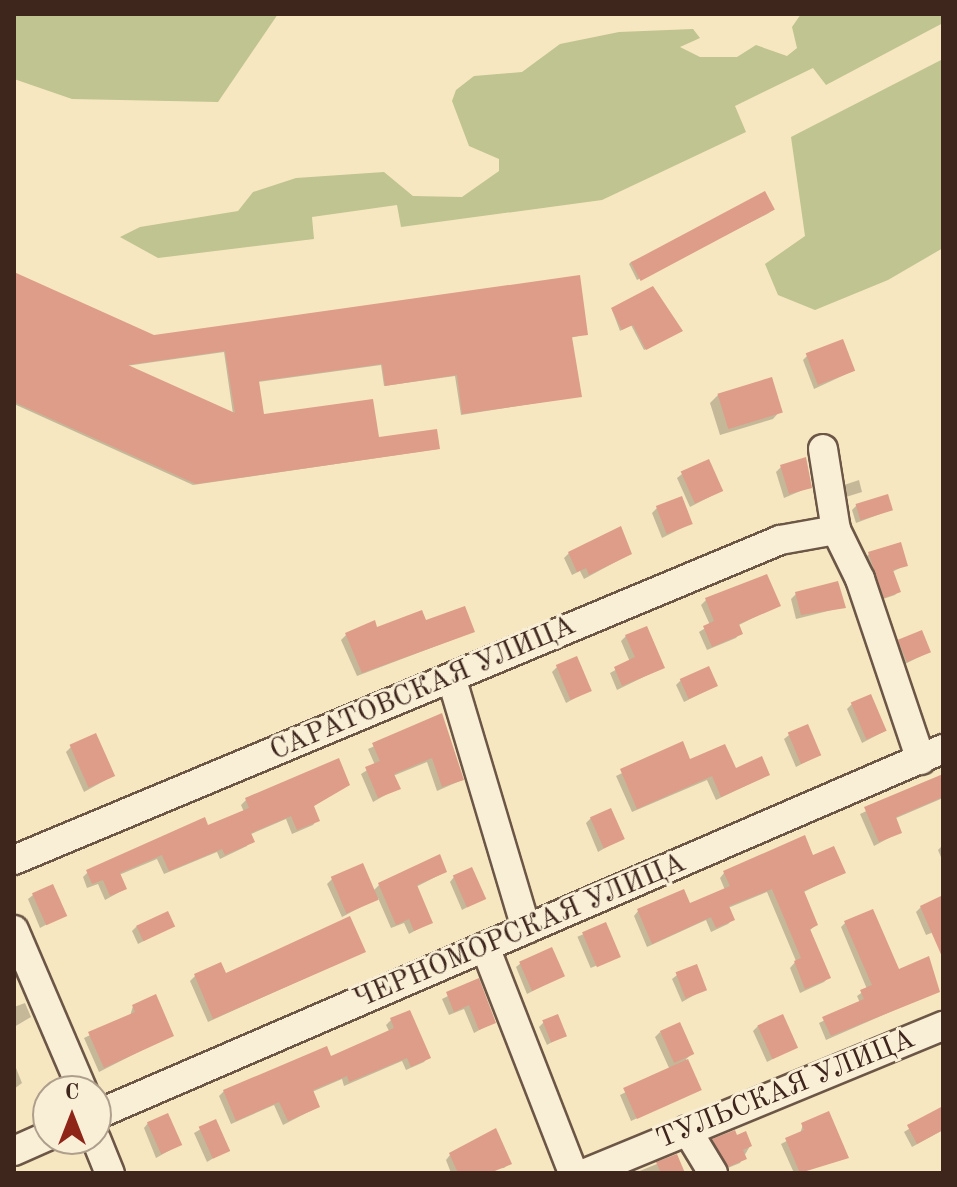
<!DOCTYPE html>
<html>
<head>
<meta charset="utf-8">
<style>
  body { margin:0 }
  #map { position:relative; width:957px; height:1187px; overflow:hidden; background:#f6e7c0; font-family:"Old Standard TT",serif }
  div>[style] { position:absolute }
  .green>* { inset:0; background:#bfc490 }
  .shadow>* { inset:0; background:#0003; transform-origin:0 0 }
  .building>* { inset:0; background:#dd9d89; transform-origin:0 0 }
  .roads { filter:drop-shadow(2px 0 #6c5646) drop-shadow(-2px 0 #6c5646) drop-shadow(0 2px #6c5646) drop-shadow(0 -2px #6c5646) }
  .minor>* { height:28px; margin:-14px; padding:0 14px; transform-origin:14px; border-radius:14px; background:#f9efd6 }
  span { translate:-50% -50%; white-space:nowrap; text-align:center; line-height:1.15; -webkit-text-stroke:6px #f9efd6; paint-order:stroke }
  .street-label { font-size:28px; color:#3e261d }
  .frame { position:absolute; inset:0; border:16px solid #3e261d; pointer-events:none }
  .north { position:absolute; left:32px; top:1075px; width:80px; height:80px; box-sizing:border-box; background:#f9efd6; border:2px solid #ae9f8c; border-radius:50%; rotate:0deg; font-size:22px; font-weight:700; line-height:32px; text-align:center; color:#3e261d }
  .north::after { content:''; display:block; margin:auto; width:28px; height:36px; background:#8f2418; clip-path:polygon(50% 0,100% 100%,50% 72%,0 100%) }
</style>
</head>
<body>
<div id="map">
  <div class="green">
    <i style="clip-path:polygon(14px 14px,278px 14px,218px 102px,72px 99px,14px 79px)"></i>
    <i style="clip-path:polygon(801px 14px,943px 14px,943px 23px,826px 85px,813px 68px,735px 106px,746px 132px,602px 200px,401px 227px,397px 205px,312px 217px,314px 239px,158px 258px,120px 237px,140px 227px,238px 211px,253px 192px,296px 178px,384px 172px,413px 196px,462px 197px,499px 171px,499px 159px,469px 146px,452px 101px,456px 90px,474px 76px,522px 72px,560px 44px,619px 32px,693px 29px,700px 38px,680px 47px,700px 57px,737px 57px,756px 45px,787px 56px,797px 48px,792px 27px)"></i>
    <i style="clip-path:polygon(943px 59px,943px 248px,888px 280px,815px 310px,778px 295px,765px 264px,805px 236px,791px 137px)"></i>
  </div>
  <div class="shadow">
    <i style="clip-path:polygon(771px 212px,637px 280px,629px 264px,631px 262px)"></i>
    <i style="clip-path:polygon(evenodd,14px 275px,153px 337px,586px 334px,570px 338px,580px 396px,461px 415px,455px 376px,384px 386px,381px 365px,258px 382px,262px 417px,438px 449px,193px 485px,14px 404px,14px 275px,224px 352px,233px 414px,126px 366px,224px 352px)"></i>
    <i style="clip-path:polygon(612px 310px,679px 332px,644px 350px,631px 325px,620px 331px)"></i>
    <i style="clip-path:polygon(808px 355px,853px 371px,814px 389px,803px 360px)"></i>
    <i style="clip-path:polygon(718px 395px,780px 411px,773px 419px,720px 435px,710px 403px)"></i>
    <i style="clip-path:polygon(781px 467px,810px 487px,784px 498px,776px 472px)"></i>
    <i style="clip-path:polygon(682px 474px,721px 491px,690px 507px,677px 478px)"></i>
    <i style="clip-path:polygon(859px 480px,862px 492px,846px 497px,844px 485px)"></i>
    <i style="clip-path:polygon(857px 505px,891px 510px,856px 523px,852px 510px)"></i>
    <i style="clip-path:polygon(657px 508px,690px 524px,662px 538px,652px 513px)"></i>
    <i style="clip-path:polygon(569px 553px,630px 554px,584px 579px,580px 571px,572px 575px,564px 558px)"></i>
    <i style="clip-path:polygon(869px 554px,906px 565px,892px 572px,899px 591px,895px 595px,880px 600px,865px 558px)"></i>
    <i style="clip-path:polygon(796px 594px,844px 607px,796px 619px,791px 599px)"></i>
    <i style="clip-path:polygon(706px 600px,778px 605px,737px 626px,740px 633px,736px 638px,707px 650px,699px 632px,710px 625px,701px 605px)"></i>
    <i style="clip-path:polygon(424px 623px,473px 632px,357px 676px,341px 640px,346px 635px)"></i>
    <i style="clip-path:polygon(626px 636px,662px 668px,617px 690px,610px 673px,630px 662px,621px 641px)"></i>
    <i style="clip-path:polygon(899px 641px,929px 652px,901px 666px,894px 646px)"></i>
    <i style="clip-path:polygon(557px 667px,590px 690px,566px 703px,552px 672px)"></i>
    <i style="clip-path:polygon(681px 680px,716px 686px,684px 702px,676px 685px)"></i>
    <i style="clip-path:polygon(852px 704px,885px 731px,862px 743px,847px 709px)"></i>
    <i style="clip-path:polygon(441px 716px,462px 780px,437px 791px,427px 762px,393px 776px,398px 788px,373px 802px,361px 774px,375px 765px,368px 749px)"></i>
    <i style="clip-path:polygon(789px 735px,819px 755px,796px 767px,784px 739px)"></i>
    <i style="clip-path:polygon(682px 744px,689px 761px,768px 775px,716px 800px,707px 780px,632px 812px,616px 776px)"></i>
    <i style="clip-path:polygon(71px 747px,113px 776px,84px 792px,66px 752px)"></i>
    <i style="clip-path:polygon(338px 761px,348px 785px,312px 807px,317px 820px,313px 825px,292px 834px,286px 819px,249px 835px,247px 846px,220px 859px,217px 852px,164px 874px,157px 859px,119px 875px,125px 889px,105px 900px,98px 884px,87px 888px,83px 877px,88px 872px,244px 812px,241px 805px,246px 800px)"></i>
    <i style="clip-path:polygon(943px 776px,943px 798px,894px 819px,900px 832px,874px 846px,860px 814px)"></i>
    <i style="clip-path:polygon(591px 818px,622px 838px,598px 852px,586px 823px)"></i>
    <i style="clip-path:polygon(943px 845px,943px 862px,938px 850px)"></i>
    <i style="clip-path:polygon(812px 858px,843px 872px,802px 893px,816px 925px,809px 931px,829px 977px,824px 982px,800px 993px,790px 968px,796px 961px,767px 892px,728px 908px,733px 919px,728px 924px,711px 932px,706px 920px,647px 947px,634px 916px,638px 911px,689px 905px,725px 890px,720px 878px,724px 873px)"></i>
    <i style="clip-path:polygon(445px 872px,416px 887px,431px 922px,409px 934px,404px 923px,391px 928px,378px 898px,342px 917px,327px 884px,332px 879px,373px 891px,379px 885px)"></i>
    <i style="clip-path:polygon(454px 877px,484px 898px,462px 910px,450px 882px)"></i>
    <i style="clip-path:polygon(33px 895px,64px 915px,40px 928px,28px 899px)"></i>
    <i style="clip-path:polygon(921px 907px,943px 923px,939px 930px,926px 935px,916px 912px)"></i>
    <i style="clip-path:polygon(846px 922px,898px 972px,938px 991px,826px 1040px,819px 1023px,860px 1003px,857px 996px,867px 989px,841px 927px)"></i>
    <i style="left:605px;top:925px;width:34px;height:30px;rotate:67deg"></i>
    <i style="clip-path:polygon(137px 926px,172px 926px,138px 944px,132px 931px)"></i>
    <i style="clip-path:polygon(363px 952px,208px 1022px,190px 981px,195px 976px,225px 976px)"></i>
    <i style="clip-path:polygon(521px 963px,562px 976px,527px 994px,516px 967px)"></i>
    <i style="clip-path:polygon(677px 975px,705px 989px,682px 1002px,672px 979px)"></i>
    <i style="clip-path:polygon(478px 981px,494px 1022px,474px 1033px,464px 1009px,449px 1015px,442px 999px)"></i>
    <i style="clip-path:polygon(25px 1003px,31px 1017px,14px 1027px,14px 1007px)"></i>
    <i style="clip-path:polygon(133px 1006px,172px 1035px,99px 1072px,84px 1038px,130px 1016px)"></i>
    <i style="clip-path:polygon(391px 1020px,428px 1057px,424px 1062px,406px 1070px,402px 1061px,344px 1086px,342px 1079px,312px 1092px,318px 1107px,283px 1125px,274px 1105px,231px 1124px,219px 1096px,224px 1091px,330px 1058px,390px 1033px,386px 1025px)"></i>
    <i style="clip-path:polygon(544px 1022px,564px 1035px,547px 1045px,539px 1027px)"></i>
    <i style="clip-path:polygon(758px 1026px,796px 1047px,767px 1062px,753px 1031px)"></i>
    <i style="clip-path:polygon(660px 1032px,692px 1054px,686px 1059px,699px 1089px,631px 1121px,620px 1095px,670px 1070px,655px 1037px)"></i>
    <i style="clip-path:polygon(14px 1063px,22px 1083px,14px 1089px)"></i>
    <i style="clip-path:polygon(943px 1108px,943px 1130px,912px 1147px,904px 1132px)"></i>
    <i style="clip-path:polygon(215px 1121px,227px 1150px,207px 1162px,194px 1133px)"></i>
    <i style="clip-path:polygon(148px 1123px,179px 1145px,156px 1158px,144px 1128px)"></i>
    <i style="clip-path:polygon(803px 1124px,847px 1157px,794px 1173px,781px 1144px,800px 1134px)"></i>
    <i style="clip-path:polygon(495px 1130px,509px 1164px,504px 1168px,451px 1173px,446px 1160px,450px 1155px)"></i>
    <i style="clip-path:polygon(714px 1141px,750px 1146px,740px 1163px,723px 1170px,709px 1146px)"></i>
    <i style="clip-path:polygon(676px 1156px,683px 1173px,635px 1173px)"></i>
  </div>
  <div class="building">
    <i style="left:765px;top:191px;width:21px;height:152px;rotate:62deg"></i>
    <i style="clip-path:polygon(evenodd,14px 272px,154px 335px,580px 275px,588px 335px,572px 337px,582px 397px,462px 414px,457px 375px,385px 386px,382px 364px,259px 381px,264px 414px,373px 399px,379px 437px,437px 429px,440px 449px,196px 484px,14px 402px,14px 272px,225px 351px,235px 413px,128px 365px,225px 351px)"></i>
    <i style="clip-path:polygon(653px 286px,683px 331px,646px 350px,633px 325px,622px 330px,611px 308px)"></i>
    <i style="left:843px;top:339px;width:34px;height:40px;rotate:69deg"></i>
    <i style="left:772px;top:377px;width:37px;height:57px;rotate:73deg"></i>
    <i style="clip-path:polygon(806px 457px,812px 488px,789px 494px,780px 465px)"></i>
    <i style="left:709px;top:459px;width:35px;height:31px;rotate:66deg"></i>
    <i style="left:888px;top:494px;width:17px;height:34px;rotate:73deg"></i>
    <i style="left:682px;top:496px;width:30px;height:28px;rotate:69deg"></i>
    <i style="clip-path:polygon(621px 526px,632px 554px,589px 575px,586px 568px,577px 572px,568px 552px)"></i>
    <i style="clip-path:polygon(901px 542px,908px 566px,893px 570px,901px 592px,884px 598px,868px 552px)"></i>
    <i style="clip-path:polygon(767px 574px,781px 606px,739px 624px,743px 634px,712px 647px,703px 626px,714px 621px,705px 598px)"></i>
    <i style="clip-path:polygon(838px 581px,846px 608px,801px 615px,795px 592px)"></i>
    <i style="clip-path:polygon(465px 606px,475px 632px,362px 673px,345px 633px,375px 620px,377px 627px,422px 610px,426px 620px)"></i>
    <i style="clip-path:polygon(647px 626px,665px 668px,622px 686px,614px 667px,635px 657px,625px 635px)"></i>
    <i style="left:922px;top:630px;width:24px;height:26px;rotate:68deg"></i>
    <i style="left:577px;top:656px;width:38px;height:23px;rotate:67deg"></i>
    <i style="left:709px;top:666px;width:22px;height:32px;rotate:66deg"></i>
    <i style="left:871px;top:694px;width:40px;height:22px;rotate:67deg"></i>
    <i style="clip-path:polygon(442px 713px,464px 780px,442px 787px,432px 758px,394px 774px,401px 789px,378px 798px,365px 767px,380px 761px,372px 743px)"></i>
    <i style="left:808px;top:724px;width:34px;height:22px;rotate:67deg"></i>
    <i style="left:96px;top:733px;width:47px;height:29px;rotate:66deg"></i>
    <i style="clip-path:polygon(683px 741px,690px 759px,725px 744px,736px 768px,762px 756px,770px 775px,721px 797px,712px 776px,637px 809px,620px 769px)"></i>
    <i style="clip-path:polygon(339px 758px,350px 785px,314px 806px,320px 821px,297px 830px,291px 816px,251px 833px,255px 842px,225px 855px,222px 849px,169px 871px,162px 855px,120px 873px,127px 889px,110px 896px,103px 880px,92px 884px,86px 870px,205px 817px,208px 825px,249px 808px,245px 798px)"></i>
    <i style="clip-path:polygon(943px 774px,943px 797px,896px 817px,902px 833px,879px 842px,864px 807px)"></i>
    <i style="left:611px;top:808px;width:34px;height:23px;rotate:66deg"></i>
    <i style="clip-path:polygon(805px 835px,813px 855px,834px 846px,846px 873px,804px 891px,818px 925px,810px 929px,831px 978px,805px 989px,794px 961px,801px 958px,772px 889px,729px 906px,735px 920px,716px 928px,711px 917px,652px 944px,637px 909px,684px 889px,690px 903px,730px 886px,723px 871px)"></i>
    <i style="clip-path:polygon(440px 854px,447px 872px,417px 885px,433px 923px,414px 931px,409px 919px,396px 925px,378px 883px)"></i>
    <i style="left:363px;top:863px;width:40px;height:35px;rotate:67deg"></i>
    <i style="left:472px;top:867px;width:35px;height:21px;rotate:66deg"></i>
    <i style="left:53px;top:884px;width:35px;height:23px;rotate:66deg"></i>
    <i style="clip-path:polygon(943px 895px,943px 959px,920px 906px)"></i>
    <i style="clip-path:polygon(873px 909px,899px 969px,929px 956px,940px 992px,831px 1036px,822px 1017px,864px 999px,860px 990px,872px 985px,844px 921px)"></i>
    <i style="left:168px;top:911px;width:17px;height:35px;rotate:65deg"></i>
    <i style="clip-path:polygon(350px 916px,366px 952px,213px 1019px,194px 974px,221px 962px,226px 973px)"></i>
    <i style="left:606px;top:922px;width:38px;height:26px;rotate:67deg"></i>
    <i style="left:552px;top:947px;width:32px;height:36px;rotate:66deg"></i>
    <i style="left:697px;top:964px;width:28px;height:23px;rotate:69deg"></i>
    <i style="clip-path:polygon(479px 978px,496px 1023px,479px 1030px,469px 1005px,454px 1012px,446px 992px)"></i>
    <i style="clip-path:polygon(156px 994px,174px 1036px,104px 1068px,88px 1032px,135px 1012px,132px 1005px)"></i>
    <i style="clip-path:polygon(410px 1010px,431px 1058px,411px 1067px,407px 1058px,349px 1082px,347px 1076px,313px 1090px,320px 1107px,288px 1121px,279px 1102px,236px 1121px,223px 1090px,327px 1046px,331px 1056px,394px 1028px,390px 1018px)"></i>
    <i style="left:558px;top:1014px;width:24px;height:17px;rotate:68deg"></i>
    <i style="left:783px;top:1014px;width:37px;height:28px;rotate:66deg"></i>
    <i style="left:680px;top:1022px;width:35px;height:22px;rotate:66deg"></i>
    <i style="left:688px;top:1059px;width:34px;height:71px;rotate:66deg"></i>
    <i style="clip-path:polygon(943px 1106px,943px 1130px,917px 1144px,907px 1125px)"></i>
    <i style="clip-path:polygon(829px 1111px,849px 1158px,800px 1173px,785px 1138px,804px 1130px,801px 1123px)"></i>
    <i style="left:168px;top:1113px;width:35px;height:23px;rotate:66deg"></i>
    <i style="left:216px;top:1119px;width:35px;height:19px;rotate:66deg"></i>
    <i style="clip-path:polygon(496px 1128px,512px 1164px,490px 1173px,458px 1173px,449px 1153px)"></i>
    <i style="clip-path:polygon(735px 1130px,737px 1135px,746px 1131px,752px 1146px,743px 1150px,747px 1159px,728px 1167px,712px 1139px)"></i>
    <i style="clip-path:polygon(677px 1154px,685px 1173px,661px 1173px,656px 1162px)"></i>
  </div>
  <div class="roads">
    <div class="minor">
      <i style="left:823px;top:449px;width:82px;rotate:80.9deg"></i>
      <i style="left:836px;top:530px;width:55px;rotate:63.9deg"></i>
      <i style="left:860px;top:579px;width:191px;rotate:71.4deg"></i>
      <i style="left:452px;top:680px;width:260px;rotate:73.4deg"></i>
      <i style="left:14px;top:860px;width:830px;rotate:-22.67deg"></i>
      <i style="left:780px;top:540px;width:57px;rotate:-10.1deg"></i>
      <i style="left:14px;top:930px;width:175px;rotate:66.8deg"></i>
      <i style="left:485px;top:947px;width:243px;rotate:68.7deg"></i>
      <i style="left:96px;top:1115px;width:923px;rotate:-23.37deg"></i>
      <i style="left:687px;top:1130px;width:50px;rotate:58.8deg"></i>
      <i style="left:96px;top:1139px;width:37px;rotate:68deg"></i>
      <i style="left:14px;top:1151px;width:37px;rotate:-24deg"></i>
      <i style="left:586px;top:1173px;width:386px;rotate:-22.4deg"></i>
    </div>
  </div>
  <div class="street-label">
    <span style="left:423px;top:689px;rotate:-23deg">САРАТОВСКАЯ УЛИЦА</span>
    <span style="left:520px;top:932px;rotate:-23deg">ЧЕРНОМОРСКАЯ УЛИЦА</span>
    <span style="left:786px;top:1090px;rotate:-22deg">ТУЛЬСКАЯ УЛИЦА</span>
  </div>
  <div class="frame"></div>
  <div class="north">С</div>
</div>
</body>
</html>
